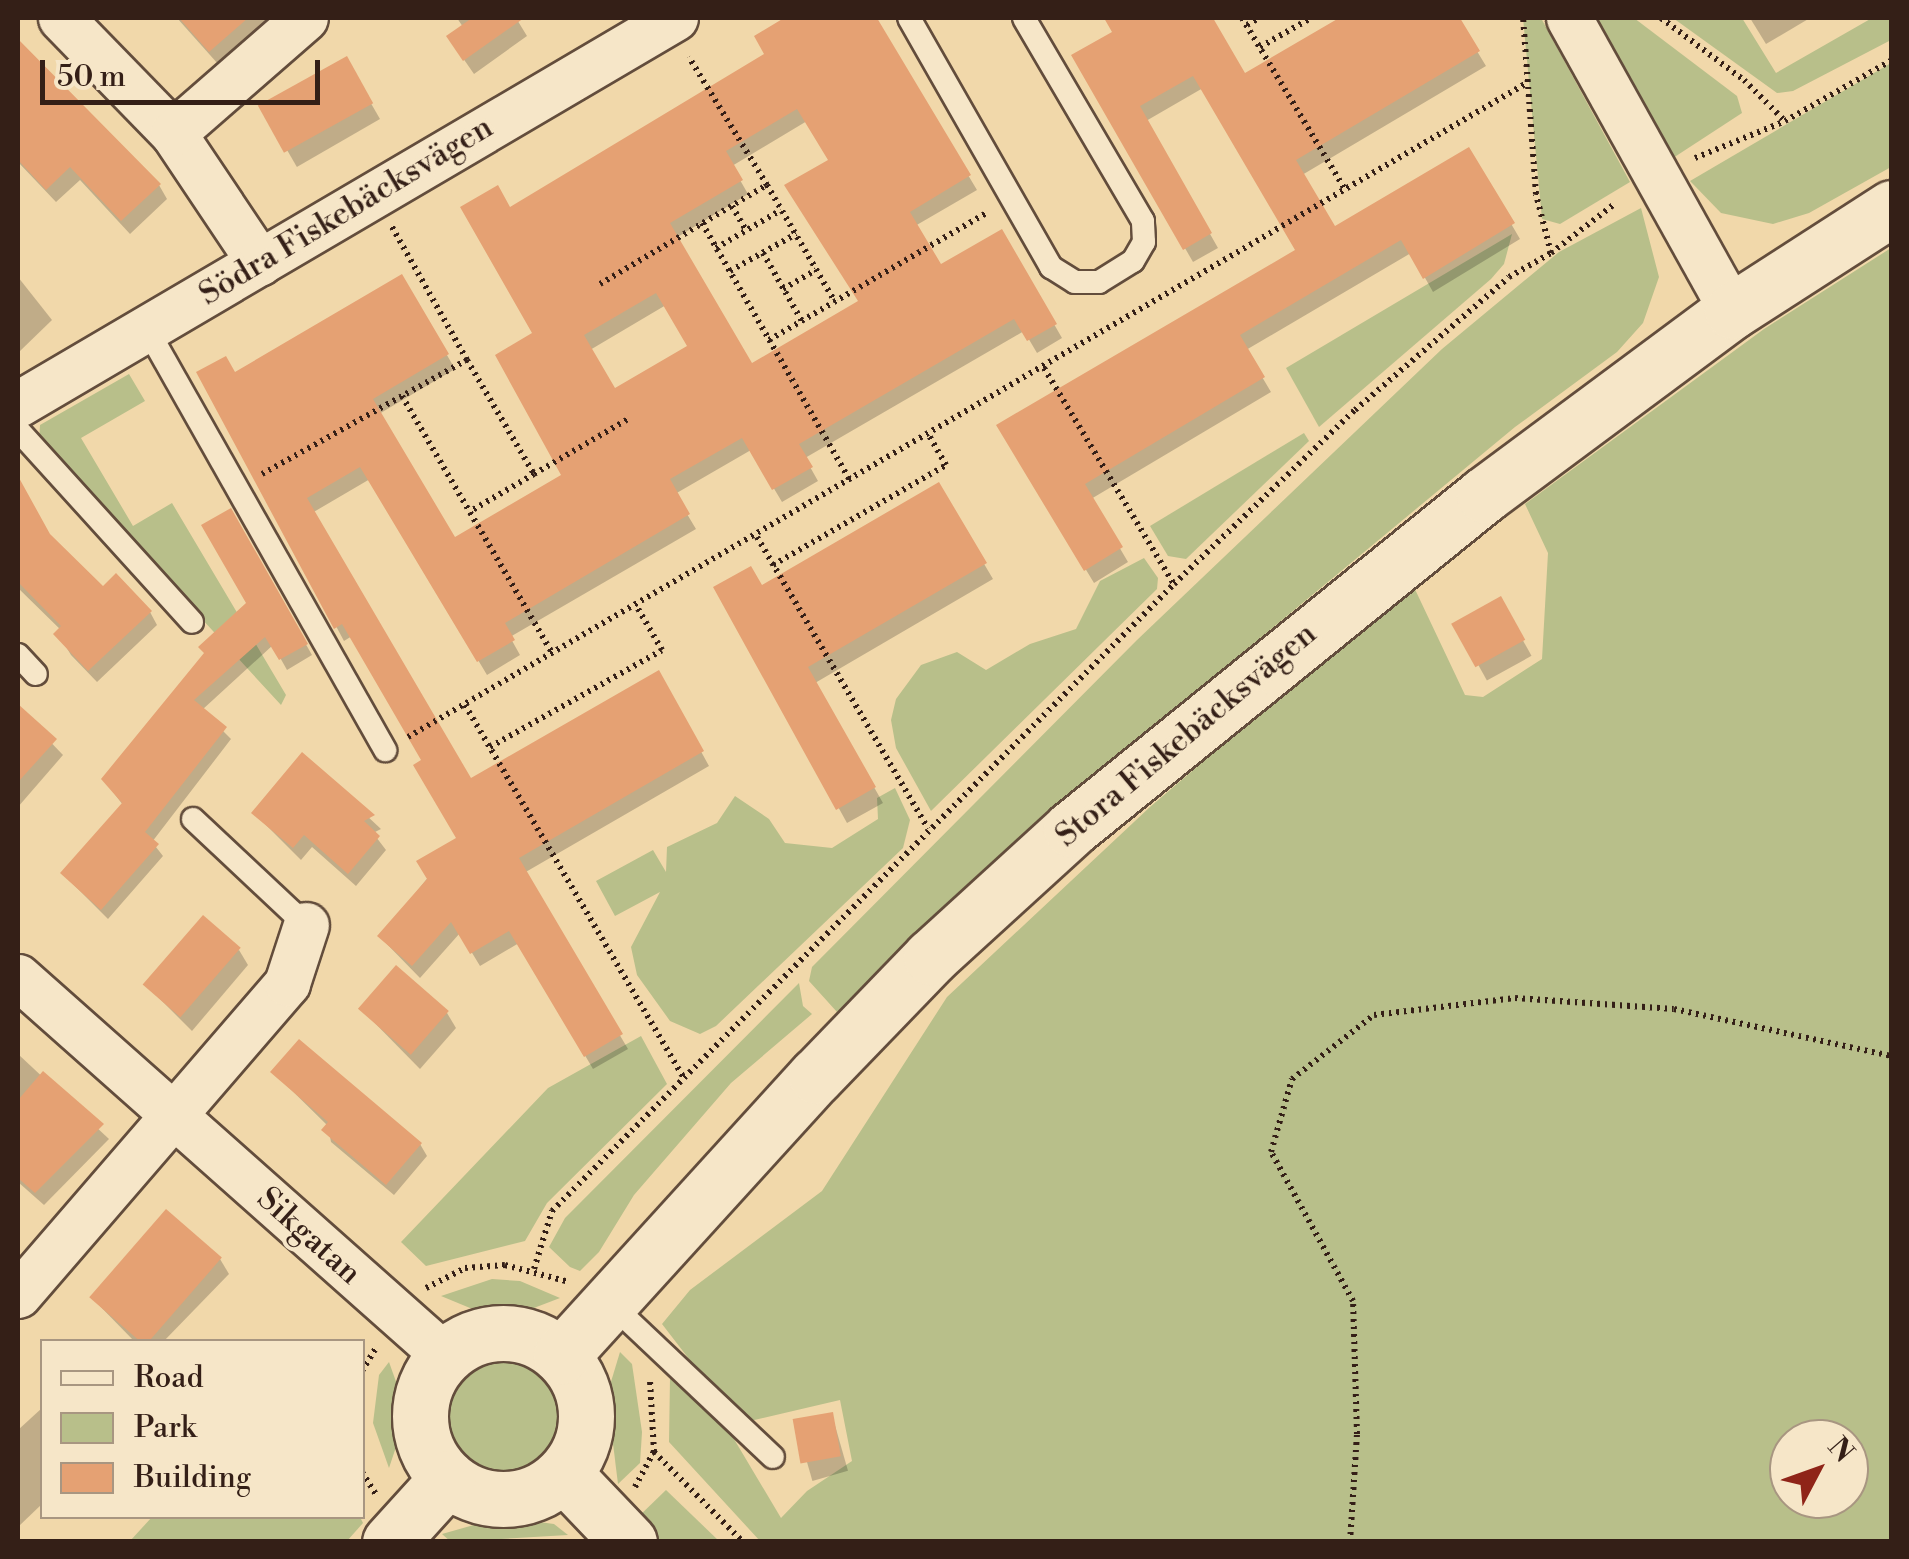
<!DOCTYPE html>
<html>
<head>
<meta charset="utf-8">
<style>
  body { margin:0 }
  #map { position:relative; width:1909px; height:1559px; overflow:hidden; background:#f1d8aa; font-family:"Libre Bodoni",serif }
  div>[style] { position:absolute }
  .green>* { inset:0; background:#b8bf8a }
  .round { border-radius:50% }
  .shadow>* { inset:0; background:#0003; transform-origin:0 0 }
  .building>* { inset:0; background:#e5a173; transform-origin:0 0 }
  .path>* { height:6px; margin-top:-3px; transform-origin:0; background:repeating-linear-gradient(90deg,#341f17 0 2.5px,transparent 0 7.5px) }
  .roads { filter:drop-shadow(2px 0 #634d3c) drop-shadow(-2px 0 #634d3c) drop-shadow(0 2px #634d3c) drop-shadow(0 -2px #634d3c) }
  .service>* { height:22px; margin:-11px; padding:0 11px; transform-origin:11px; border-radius:11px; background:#f6e6c8 }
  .minor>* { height:45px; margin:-22.5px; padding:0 22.5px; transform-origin:22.5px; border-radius:22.5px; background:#f6e6c8 }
  .tertiary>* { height:55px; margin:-27.5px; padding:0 27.5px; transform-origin:27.5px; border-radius:27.5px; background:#f6e6c8 }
  .tertiary>.ring { margin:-27.5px; padding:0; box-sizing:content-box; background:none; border:55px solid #f6e6c8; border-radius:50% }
  span { translate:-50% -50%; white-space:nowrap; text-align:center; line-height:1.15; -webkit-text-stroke:8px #f6e6c8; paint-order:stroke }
  .street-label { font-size:32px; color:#341f17 }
  .frame { position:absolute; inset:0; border:20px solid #341f17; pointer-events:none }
  .legend { position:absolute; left:40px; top:1339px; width:325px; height:180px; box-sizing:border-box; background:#f6e6c8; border:2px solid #a89681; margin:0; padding:12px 18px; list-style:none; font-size:30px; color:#341f17 }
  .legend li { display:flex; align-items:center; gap:20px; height:50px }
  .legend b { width:50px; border:2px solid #a89681 }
  .north { position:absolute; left:1769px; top:1419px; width:100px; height:100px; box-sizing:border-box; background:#f6e6c8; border:2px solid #a89681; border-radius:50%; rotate:49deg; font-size:28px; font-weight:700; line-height:40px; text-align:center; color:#341f17 }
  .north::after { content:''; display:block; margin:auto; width:35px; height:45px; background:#8f2418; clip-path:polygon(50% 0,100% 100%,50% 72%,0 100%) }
  .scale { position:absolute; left:40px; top:60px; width:280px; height:45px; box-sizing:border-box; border:5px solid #341f17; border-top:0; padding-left:12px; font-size:30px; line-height:35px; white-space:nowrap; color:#341f17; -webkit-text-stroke:8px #f6e6c8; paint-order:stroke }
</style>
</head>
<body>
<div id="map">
  <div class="green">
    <i style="clip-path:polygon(1523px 18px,1541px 18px,1630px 182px,1560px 224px,1542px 219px)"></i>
    <i style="clip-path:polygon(1583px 18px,1634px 18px,1737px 96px,1742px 113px,1673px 158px)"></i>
    <i style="clip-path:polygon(1673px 18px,1742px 18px,1776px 73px,1872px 18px,1891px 18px,1891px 40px,1793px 91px,1777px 93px)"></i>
    <i style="clip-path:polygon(1891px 63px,1891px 167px,1809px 213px,1773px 224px,1721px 213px,1690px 181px)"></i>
    <i style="clip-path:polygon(1641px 208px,1659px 277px,1643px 323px,1617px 352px,1515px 427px,1154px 726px,837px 1012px,809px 981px,812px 967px,1137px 640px,1442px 349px,1559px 252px)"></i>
    <i style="clip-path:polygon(1512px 234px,1504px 264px,1491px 279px,1319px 427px,1286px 368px)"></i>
    <i style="clip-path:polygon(evenodd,1891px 248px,1891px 1541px,760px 1541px,669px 1442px,670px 1378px,728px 1429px,781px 1518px,807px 1491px,852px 1461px,840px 1400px,750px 1421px,706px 1381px,662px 1324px,690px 1290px,822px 1191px,947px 997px,1150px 807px,1412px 583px,1465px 695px,1483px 697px,1542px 659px,1548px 553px,1525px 504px,1764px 329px,1891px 248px,1789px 1439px,1849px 1439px,1849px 1499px,1789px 1499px,1789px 1439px)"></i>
    <i style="clip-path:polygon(129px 374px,145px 401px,81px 438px,133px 526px,172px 503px,286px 695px,281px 705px,39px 442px,40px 425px)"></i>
    <i style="clip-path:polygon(1304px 433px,1309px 441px,1186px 559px,1168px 556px,1150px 526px)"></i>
    <i style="clip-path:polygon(1144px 558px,1158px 578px,1157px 589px,931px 811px,896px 748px,891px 720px,896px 699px,921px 665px,957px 652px,986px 670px,1030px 644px,1076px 629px,1100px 581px)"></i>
    <i style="clip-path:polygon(895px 788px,910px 820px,903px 848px,716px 1026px,700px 1034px,670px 1021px,637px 975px,631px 947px,660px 892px,615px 916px,596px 881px,653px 850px,666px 872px,667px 847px,717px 823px,735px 796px,769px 819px,785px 843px,832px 848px,878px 819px,877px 798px)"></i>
    <i style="clip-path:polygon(799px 983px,803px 1006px,812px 1014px,731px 1083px,634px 1195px,599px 1252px,580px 1271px,570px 1267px,549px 1247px,565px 1218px)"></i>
    <i style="clip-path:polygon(641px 1036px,667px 1084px,547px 1203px,525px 1241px,426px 1266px,401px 1242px,548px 1088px)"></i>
    <i style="clip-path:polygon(492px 1279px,520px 1281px,560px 1298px,526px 1311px,470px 1308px,441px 1296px)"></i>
    <i style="clip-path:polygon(620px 1352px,632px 1364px,642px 1432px,640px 1463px,618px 1484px,607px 1395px)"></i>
    <i class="round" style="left:447px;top:1361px;width:112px;height:112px"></i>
    <i style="clip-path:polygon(389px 1362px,399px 1390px,400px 1435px,389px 1468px,373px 1423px,379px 1375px)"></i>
    <i style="clip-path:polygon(666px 1490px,719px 1541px,656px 1541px,635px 1520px)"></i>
    <i style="clip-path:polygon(360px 1517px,363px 1523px,347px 1541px,130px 1541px,152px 1517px)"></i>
    <i style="clip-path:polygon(502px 1517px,554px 1524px,568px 1535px,451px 1542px,442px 1534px)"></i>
  </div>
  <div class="shadow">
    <i style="clip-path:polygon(177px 18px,270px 18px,218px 64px)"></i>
    <i style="clip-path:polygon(457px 18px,516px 18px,527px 36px,474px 74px,458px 51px,463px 27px)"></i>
    <i style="clip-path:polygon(evenodd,789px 18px,797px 26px,811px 18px,874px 18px,977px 190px,915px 226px,940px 268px,1001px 232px,1062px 338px,1037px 353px,1024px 331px,805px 458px,818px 481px,782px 502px,751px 450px,675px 494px,696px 529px,510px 637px,520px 655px,487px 675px,370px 479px,312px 513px,470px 782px,658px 673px,709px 766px,524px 873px,628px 1049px,593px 1069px,519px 943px,480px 966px,460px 933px,420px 978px,380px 937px,459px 839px,425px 761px,352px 636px,344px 641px,200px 373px,234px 376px,402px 277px,455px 369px,379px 414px,454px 541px,564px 476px,509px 210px,768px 55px,757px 37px,789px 18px,807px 121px,831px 161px,787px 186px,861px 302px,751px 366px,676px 238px,748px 194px,732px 166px,807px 121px,789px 18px,666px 305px,691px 347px,614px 391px,590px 350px,666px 305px)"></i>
    <i style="clip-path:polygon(1106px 18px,1210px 18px,1244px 76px,1344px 18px,1457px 18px,1486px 66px,1302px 175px,1334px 229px,1468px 150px,1520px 239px,1433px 292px,1411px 253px,1246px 350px,1271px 392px,1091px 499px,1128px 562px,1094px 583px,999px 426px,1298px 251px,1203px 88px,1146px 121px,1218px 248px,1193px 262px,1074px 56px,1115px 33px)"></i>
    <i style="clip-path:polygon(1750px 18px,1810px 18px,1766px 44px)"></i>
    <i style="clip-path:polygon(18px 41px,159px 185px,167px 199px,130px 234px,80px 180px,56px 202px,18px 162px)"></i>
    <i style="left:346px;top:60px;width:68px;height:96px;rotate:60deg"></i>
    <i style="clip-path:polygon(18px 277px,52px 320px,18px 353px)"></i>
    <i style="clip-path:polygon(20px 486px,49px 536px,103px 590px,150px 612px,157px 625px,97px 682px,71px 655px,63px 642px,68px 637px,18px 588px)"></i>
    <i style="clip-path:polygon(938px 486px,993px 579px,815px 683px,883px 803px,847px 823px,717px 588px,761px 588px)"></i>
    <i style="clip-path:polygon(230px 511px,312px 655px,287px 670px,273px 645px,202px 710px,231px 739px,152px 842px,163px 856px,108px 919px,63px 874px,123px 805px,104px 780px,249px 603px)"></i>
    <i style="left:1500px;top:599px;width:65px;height:51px;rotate:61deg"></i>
    <i style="clip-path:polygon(18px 708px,63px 755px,18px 807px)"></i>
    <i style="clip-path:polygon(303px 756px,381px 829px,373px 833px,386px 850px,356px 886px,312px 847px,301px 860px,254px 813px)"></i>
    <i style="clip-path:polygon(239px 950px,248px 965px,192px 1031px,147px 986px)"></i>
    <i style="clip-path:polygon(361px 1009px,447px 1013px,456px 1028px,420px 1069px)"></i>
    <i style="clip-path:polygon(18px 1054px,109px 1139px,44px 1205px,18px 1182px)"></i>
    <i style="clip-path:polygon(273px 1072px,420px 1144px,427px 1156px,394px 1195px,331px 1142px,328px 1126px)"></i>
    <i style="clip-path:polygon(220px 1259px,229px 1274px,163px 1342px,135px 1342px,93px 1299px)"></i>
    <i style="clip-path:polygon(42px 1408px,42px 1504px,18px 1527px,18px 1430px)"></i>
    <i style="left:832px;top:1415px;width:58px;height:37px;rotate:74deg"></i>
  </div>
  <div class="building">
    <i style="clip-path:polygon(179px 18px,248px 18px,209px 52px)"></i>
    <i style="clip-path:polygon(472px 18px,524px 18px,463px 61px,446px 36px)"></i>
    <i style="clip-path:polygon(evenodd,784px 18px,877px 18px,971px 175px,910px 212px,941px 264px,1002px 229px,1057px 324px,1027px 341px,1014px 319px,799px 444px,813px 467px,772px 490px,742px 438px,670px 479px,690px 514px,505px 623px,515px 640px,477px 662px,360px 467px,307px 498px,471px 778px,659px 670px,704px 751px,519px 858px,623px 1034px,584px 1057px,509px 931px,470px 954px,451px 922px,412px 966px,377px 936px,427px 879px,416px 861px,456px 838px,413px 765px,421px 760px,342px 624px,334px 629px,196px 372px,226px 356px,235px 372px,402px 274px,449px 354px,373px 399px,455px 537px,561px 475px,495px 355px,532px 333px,460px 207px,498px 185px,510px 207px,764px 54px,754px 36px,784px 18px,797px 109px,828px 160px,784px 185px,858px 301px,752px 363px,670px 223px,743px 180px,726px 151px,797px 109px,784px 18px,656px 293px,687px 346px,615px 388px,584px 335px,656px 293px)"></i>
    <i style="clip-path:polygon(1104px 18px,1213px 18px,1245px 73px,1339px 18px,1460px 18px,1480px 51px,1296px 160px,1335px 226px,1469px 147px,1515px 223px,1423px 279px,1401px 240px,1240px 335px,1265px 377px,1085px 484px,1123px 547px,1084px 571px,996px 425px,1295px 250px,1193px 76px,1140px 106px,1212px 233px,1183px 250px,1071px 55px,1112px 32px)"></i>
    <i style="clip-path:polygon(18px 39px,161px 184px,121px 221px,70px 167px,46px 190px,18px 160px)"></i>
    <i style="left:347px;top:56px;width:54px;height:102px;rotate:61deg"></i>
    <i style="clip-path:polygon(18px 476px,50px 534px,103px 586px,116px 573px,152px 611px,88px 671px,53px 634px,61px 626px,18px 582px)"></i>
    <i style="clip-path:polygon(939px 482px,987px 563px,808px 667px,876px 787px,836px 810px,713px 587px,751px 566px,762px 585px)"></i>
    <i style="clip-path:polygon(231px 508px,308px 644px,279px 660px,265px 637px,194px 700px,227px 727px,145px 832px,159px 844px,101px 910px,60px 873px,122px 803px,101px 779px,204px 653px,198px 647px,246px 603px,201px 525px)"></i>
    <i style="left:1501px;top:596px;width:50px;height:57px;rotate:61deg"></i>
    <i style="clip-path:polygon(18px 704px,57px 739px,18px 782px)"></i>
    <i style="clip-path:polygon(302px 752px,375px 815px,364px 821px,380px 836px,348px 874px,304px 835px,293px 848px,251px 813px)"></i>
    <i style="left:203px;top:915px;width:50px;height:92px;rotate:41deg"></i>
    <i style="left:396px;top:965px;width:70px;height:58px;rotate:41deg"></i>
    <i style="clip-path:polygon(299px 1039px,422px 1143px,386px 1185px,321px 1130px,328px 1122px,270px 1072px)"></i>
    <i style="clip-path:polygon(43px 1071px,104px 1124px,35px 1193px,18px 1178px,18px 1100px)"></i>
    <i style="left:166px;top:1209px;width:74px;height:117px;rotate:41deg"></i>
    <i style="left:833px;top:1412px;width:45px;height:41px;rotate:80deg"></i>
  </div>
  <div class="path">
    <i style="left:1242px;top:18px;width:198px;rotate:59deg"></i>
    <i style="left:1661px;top:18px;width:104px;rotate:36.8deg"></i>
    <i style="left:1744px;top:80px;width:58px;rotate:45deg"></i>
    <i style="left:1785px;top:121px;width:123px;rotate:-29.7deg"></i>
    <i style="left:1247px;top:25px;width:14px;rotate:-30deg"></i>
    <i style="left:1260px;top:47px;width:59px;rotate:-29.6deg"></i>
    <i style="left:1695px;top:158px;width:97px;rotate:-22.3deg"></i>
    <i style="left:767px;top:185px;width:135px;rotate:59.8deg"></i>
    <i style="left:732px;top:206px;width:28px;rotate:60deg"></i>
    <i style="left:702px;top:223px;width:299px;rotate:60.1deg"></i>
    <i style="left:716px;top:248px;width:75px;rotate:-30.3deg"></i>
    <i style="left:763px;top:253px;width:78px;rotate:60.2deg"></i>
    <i style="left:1551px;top:253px;width:78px;rotate:-37.7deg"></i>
    <i style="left:730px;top:271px;width:76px;rotate:-29.3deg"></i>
    <i style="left:600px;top:284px;width:194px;rotate:-30.7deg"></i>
    <i style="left:767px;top:185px;width:150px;rotate:-121.4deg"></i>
    <i style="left:783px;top:289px;width:38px;rotate:-30deg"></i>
    <i style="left:769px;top:340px;width:254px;rotate:-30.3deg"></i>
    <i style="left:467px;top:360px;width:132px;rotate:59.6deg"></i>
    <i style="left:534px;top:474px;width:75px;rotate:149.7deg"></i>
    <i style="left:1044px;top:368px;width:252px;rotate:59deg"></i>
    <i style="left:402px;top:396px;width:299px;rotate:59.7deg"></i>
    <i style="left:262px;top:474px;width:235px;rotate:-29.1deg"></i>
    <i style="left:467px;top:360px;width:153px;rotate:-119.4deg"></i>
    <i style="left:534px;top:474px;width:109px;rotate:-30.3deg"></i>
    <i style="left:757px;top:537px;width:338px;rotate:59.6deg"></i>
    <i style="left:773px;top:565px;width:200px;rotate:-30deg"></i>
    <i style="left:946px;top:465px;width:34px;rotate:-120deg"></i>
    <i style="left:465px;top:705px;width:433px;rotate:59.6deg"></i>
    <i style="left:408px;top:737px;width:1294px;rotate:-30.31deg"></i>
    <i style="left:490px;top:747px;width:197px;rotate:-29.4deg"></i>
    <i style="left:662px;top:650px;width:50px;rotate:-120.2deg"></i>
    <i style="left:534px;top:1269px;width:61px;rotate:-72.8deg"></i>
    <i style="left:552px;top:1211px;width:883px;rotate:-45.23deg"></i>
    <i style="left:1174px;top:584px;width:251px;rotate:-43.9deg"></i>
    <i style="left:1355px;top:410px;width:203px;rotate:-40.8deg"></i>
    <i style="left:1509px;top:277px;width:48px;rotate:-29.7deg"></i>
    <i style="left:1551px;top:253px;width:61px;rotate:-104.3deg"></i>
    <i style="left:1536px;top:194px;width:176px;rotate:-94.2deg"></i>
    <i style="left:426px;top:1288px;width:44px;rotate:-27.1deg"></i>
    <i style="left:465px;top:1268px;width:40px;rotate:-4.3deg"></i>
    <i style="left:505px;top:1265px;width:66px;rotate:14.9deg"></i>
    <i style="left:362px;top:1371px;width:27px;rotate:-59deg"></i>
    <i style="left:654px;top:1452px;width:127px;rotate:45.3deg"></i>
    <i style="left:362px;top:1472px;width:26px;rotate:58deg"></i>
    <i style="left:635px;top:1487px;width:40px;rotate:-62deg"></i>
    <i style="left:654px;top:1452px;width:72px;rotate:-93.2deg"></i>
    <i style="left:1350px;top:1542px;width:108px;rotate:-86.3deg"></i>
    <i style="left:1357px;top:1434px;width:133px;rotate:-91.7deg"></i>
    <i style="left:1353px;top:1301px;width:170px;rotate:-118.8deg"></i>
    <i style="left:1271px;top:1152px;width:76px;rotate:-74deg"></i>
    <i style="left:1292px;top:1079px;width:104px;rotate:-38deg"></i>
    <i style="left:1374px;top:1015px;width:142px;rotate:-6.9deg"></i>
    <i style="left:1515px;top:998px;width:159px;rotate:4deg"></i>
    <i style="left:1674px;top:1009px;width:223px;rotate:12.2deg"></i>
  </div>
  <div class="roads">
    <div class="service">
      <i style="left:909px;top:18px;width:287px;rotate:60.3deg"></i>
      <i style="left:1051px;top:267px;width:28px;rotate:32deg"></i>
      <i style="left:1075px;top:282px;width:24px"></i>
      <i style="left:1099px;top:282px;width:40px;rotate:-32deg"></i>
      <i style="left:1133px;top:261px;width:22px;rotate:-60deg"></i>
      <i style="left:1144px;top:242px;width:21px;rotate:-93deg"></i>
      <i style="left:1143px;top:221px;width:235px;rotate:-120.4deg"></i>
      <i style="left:147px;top:329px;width:484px;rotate:60.5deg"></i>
      <i style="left:18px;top:430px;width:259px;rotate:47.8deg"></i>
      <i style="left:18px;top:655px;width:26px;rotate:47deg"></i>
      <i style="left:193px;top:819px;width:155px;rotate:43.2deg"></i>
      <i style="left:610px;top:1303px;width:224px;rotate:43.4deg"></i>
    </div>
    <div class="minor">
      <i style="left:61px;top:18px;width:161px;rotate:45.8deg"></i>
      <i style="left:173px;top:133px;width:156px;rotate:56.2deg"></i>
      <i style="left:1569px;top:18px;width:335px;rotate:60.9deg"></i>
      <i style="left:173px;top:133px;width:175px;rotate:-41.1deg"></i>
      <i style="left:18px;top:404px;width:762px;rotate:-30.44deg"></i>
      <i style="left:18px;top:977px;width:571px;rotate:41.59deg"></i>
      <i style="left:18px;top:1295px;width:412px;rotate:-49.2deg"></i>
      <i style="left:287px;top:983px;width:61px;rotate:-71.9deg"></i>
    </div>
    <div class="tertiary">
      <i class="ring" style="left:420px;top:1333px;width:111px;height:111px"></i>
      <i style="left:561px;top:1356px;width:379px;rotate:-47.7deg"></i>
      <i style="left:816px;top:1076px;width:165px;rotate:-46deg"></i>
      <i style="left:931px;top:957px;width:190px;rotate:-42.4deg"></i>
      <i style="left:1071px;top:829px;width:531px;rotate:-38.96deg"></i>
      <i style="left:1484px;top:495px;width:309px;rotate:-36.6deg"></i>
      <i style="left:1732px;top:311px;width:190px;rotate:-32.8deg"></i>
      <i style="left:564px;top:1474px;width:94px;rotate:46.3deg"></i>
      <i style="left:390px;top:1542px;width:86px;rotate:-47.8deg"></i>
    </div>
  </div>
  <div class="street-label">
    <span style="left:346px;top:211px;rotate:-31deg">Södra Fiskebäcksvägen</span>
    <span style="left:1186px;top:735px;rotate:-40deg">Stora Fiskebäcksvägen</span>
    <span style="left:309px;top:1236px;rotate:42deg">Sikgatan</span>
  </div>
  <div class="frame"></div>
  <ul class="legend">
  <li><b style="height:12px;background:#f6e6c8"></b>Road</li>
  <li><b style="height:28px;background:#b8bf8a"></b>Park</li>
  <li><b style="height:28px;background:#e5a173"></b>Building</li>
  </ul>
  <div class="north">N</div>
  <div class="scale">50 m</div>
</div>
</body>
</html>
